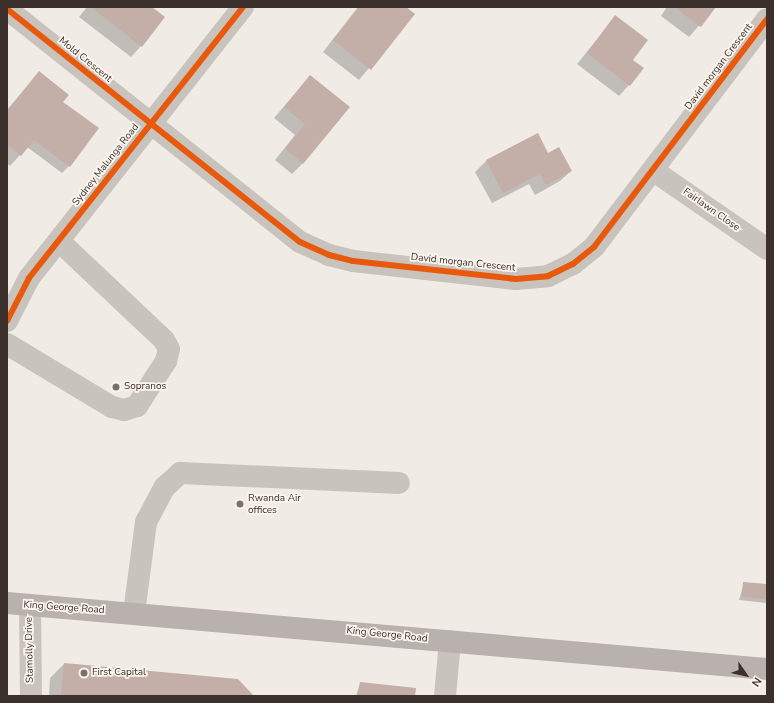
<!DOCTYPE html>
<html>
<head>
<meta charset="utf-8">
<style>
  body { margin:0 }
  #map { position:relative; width:774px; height:703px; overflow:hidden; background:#f0ebe5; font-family:"Nunito Sans",sans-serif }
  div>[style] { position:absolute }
  .shadow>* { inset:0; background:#0003 }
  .building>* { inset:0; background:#c3afa7; transform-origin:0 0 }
  .minor>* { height:22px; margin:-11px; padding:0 11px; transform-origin:11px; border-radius:11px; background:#c9c3be }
  .major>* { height:22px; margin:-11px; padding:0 11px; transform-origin:11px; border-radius:11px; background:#b8b1ad }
  .cycleway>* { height:6px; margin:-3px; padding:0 3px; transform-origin:3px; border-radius:3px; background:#e8590c }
  .dots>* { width:11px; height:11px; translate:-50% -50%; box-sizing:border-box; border:2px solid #fbf5ee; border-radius:50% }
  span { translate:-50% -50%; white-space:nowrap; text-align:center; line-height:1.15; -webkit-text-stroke:3.5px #fbf5ee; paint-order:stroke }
  .street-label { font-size:10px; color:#3b302b }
  .poi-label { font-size:10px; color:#3b302b }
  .left { translate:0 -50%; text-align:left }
  .frame { position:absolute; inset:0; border:8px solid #3b302b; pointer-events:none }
  .north { position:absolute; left:726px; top:655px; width:40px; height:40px; -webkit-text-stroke:3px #fbf5ee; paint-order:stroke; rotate:124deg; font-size:11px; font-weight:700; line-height:16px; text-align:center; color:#3b302b }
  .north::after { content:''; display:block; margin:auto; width:14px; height:18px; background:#3b302b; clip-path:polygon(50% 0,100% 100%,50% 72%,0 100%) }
</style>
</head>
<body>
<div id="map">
  <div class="shadow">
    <i style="clip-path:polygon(87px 7px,151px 7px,141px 46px,131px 57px,79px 17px)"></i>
    <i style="clip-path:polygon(358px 7px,405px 7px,414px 14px,359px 80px,323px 52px)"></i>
    <i style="clip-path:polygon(667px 7px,715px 7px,689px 37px,661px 16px)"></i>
    <i style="clip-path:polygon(615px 17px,632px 60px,629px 85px,619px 96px,577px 64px)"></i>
    <i style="clip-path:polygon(39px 72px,62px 102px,69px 166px,62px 173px,27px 147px,10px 166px,7px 163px,7px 110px)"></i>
    <i style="clip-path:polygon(310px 76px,303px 163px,292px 174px,275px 160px,295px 135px,274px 118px)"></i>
    <i style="clip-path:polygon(537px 134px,548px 155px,571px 171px,560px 181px,535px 195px,529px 184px,492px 203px,475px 172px,486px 161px)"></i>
    <i style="clip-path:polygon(744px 583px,767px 585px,767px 603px,739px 600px)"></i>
    <i style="clip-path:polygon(64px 664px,252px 696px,49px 696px,50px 678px)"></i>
    <i style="clip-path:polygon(360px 683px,414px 696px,356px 696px)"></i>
  </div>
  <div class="building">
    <i style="clip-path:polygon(91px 7px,152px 7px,165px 17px,142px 47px)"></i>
    <i style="clip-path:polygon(359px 7px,406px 7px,415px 14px,371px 70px,333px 40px)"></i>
    <i style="clip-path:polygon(674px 7px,716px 7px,701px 27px)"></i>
    <i style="clip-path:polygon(615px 15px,648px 40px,633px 60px,644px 68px,630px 86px,587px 53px)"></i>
    <i style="clip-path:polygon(39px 71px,69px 95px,63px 102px,99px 128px,70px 167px,34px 140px,21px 156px,7px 144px,7px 111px)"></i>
    <i style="clip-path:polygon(310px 75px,350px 107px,303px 164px,285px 149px,305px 124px,284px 107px)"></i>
    <i style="clip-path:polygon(538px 133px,548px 153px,559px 147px,572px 171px,546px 185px,540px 174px,503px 193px,486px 160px)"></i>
    <i style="left:743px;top:582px;width:24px;height:15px;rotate:5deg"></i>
    <i style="clip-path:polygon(64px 663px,238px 679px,254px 696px,61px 696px)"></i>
    <i style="clip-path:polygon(360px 682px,416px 688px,415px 696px,358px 696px)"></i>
  </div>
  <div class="minor">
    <i style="left:7px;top:9px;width:374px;rotate:38.5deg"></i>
    <i style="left:300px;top:242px;width:32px;rotate:24deg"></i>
    <i style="left:329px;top:255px;width:25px;rotate:14deg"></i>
    <i style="left:353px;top:261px;width:164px;rotate:6.3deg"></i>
    <i style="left:516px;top:279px;width:32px;rotate:-5deg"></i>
    <i style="left:548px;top:276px;width:28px;rotate:-26deg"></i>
    <i style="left:573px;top:264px;width:27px;rotate:-39deg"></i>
    <i style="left:594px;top:247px;width:286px;rotate:-52.8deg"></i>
    <i style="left:654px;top:171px;width:137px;rotate:34.6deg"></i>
    <i style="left:7px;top:321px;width:48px;rotate:-62.9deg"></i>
    <i style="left:29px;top:278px;width:345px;rotate:-51.7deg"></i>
    <i style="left:7px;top:344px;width:122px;rotate:31deg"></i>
    <i style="left:112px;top:407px;width:12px;rotate:14deg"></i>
    <i style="left:124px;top:410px;width:14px;rotate:-17deg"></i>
    <i style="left:137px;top:406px;width:54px;rotate:-57.2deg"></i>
    <i style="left:166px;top:361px;width:12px;rotate:-76deg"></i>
    <i style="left:169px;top:349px;width:10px;rotate:-119deg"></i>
    <i style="left:164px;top:340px;width:144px;rotate:-136.7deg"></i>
    <i style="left:30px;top:605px;width:91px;rotate:89.4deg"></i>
    <i style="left:134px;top:613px;width:92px;rotate:-82.5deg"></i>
    <i style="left:146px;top:522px;width:40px;rotate:-62deg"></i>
    <i style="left:165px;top:487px;width:21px;rotate:-43deg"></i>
    <i style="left:180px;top:473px;width:219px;rotate:2.6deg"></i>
    <i style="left:445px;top:696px;width:55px;rotate:-84.8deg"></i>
  </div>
  <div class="major">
    <i style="left:7px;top:603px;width:763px;rotate:4.96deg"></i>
  </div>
  <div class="cycleway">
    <i style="left:7px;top:9px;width:374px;rotate:38.5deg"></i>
    <i style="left:300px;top:242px;width:32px;rotate:24deg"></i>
    <i style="left:329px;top:255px;width:25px;rotate:14deg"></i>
    <i style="left:353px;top:261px;width:164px;rotate:6.3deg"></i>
    <i style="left:516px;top:279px;width:32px;rotate:-5deg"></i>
    <i style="left:548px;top:276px;width:28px;rotate:-26deg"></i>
    <i style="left:573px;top:264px;width:27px;rotate:-39deg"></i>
    <i style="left:594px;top:247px;width:286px;rotate:-52.8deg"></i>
    <i style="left:7px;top:321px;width:48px;rotate:-62.9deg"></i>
    <i style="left:29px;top:278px;width:345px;rotate:-51.7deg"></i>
  </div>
  <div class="dots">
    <i style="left:116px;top:387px;background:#7a716c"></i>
    <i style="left:240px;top:504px;background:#7a716c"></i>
    <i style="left:84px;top:673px;background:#7a716c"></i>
  </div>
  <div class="street-label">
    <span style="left:85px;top:60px;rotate:39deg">Mold Crescent</span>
    <span style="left:719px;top:67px;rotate:-53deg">David morgan Crescent</span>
    <span style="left:106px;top:165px;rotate:-52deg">Sydney Malunga Road</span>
    <span style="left:711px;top:210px;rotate:35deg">Fairlawn Close</span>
    <span style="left:463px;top:263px;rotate:6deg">David morgan Crescent</span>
    <span style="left:64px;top:608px;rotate:4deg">King George Road</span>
    <span style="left:387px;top:635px;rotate:6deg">King George Road</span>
    <span style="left:30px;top:650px;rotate:-91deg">Stamolly Drive</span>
  </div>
  <div class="poi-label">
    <span class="left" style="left:124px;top:387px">Sopranos</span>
    <span class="left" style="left:248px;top:504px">Rwanda Air<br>offices</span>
    <span class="left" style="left:92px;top:673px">First Capital</span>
  </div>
  <div class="frame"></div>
  <div class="north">N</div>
</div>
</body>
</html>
